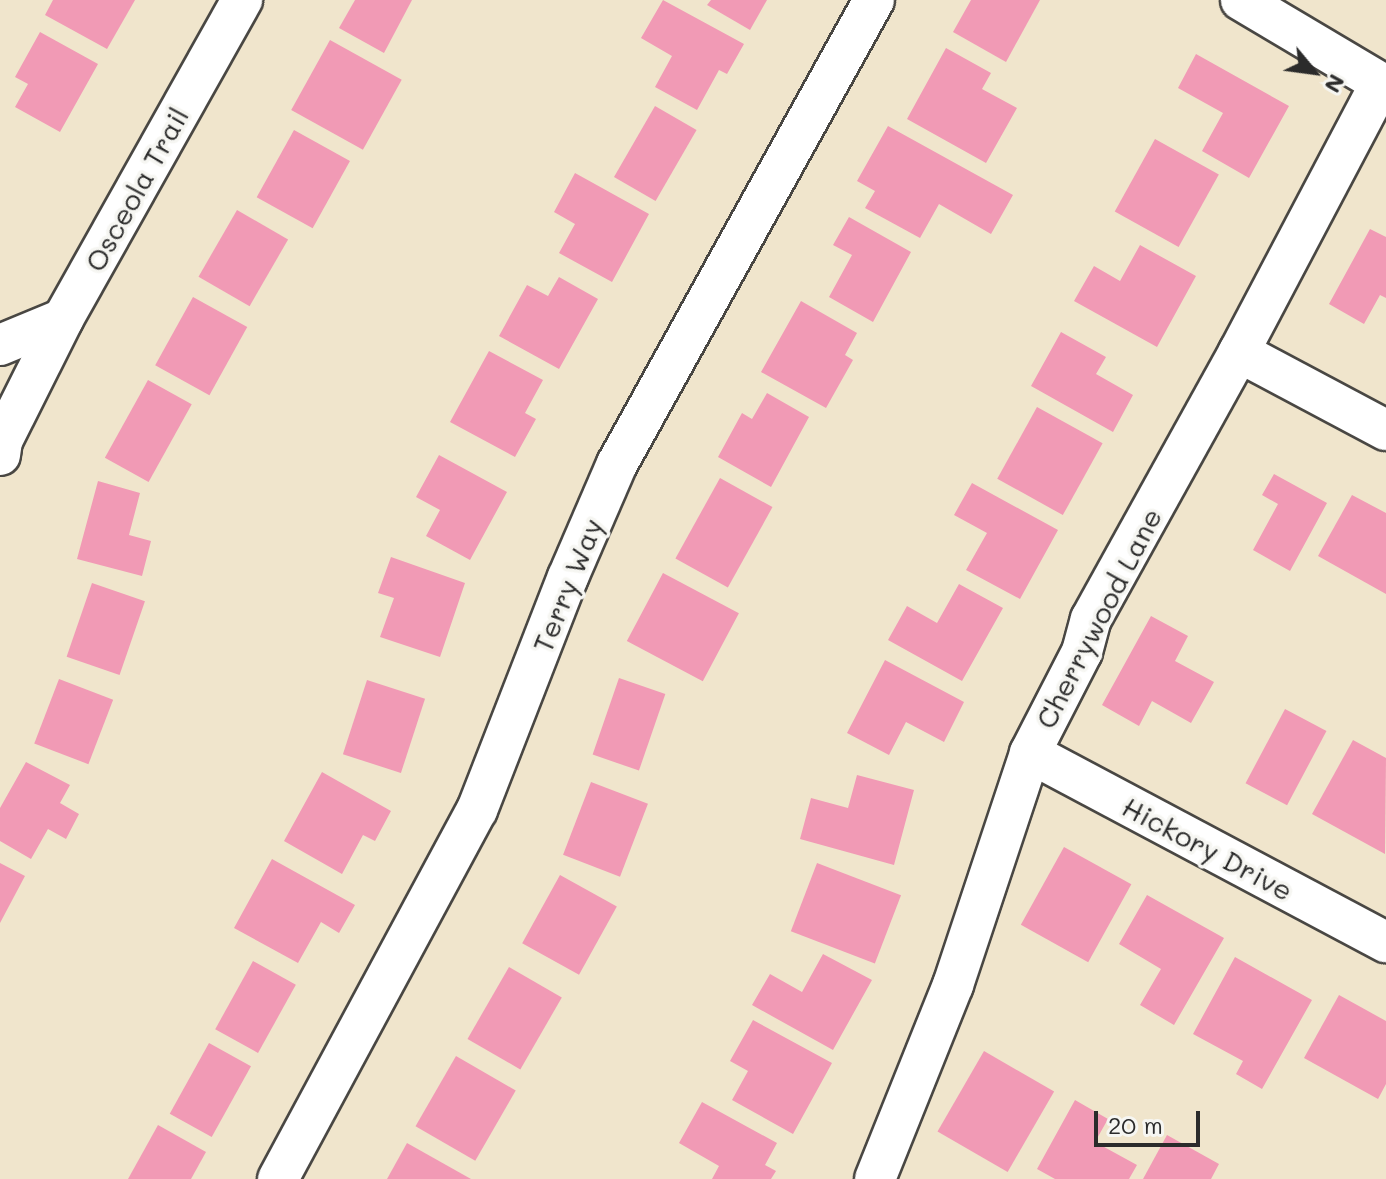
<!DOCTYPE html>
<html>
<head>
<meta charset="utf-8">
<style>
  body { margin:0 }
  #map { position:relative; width:1386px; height:1179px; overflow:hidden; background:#f0e5cc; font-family:Mali,sans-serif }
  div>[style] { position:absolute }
  .building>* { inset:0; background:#f19ab5; transform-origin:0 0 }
  .roads { filter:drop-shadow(2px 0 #494743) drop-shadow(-2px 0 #494743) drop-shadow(0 2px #494743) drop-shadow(0 -2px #494743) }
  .minor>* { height:40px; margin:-20px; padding:0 20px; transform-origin:20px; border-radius:20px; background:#fff }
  span { translate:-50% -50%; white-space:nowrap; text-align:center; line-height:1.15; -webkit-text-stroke:7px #f6f6f2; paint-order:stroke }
  .street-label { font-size:28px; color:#2b2b2b }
  .north { position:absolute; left:1274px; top:32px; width:80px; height:80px; -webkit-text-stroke:6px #f6f6f2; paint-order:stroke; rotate:119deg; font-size:22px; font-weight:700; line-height:32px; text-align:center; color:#2b2b2b }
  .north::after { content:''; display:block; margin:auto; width:28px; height:36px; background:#2b2b2b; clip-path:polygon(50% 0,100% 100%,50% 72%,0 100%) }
  .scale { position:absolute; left:1094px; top:1111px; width:106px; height:36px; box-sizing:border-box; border:4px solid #2b2b2b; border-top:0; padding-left:10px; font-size:24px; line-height:28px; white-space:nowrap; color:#2b2b2b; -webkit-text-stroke:6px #f6f6f2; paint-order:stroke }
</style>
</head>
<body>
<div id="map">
  <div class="building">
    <i style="clip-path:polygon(53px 0,135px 0,107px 49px,45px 15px)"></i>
    <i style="clip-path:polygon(355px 0,412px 0,384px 53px,339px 28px)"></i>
    <i style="clip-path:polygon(663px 0,744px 44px,727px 74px,719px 70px,697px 110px,655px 87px,672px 56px,641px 38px)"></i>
    <i style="clip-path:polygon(711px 0,767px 0,750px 30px,707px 5px)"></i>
    <i style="clip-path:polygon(971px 0,1040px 0,1006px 62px,953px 32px)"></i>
    <i style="clip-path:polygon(40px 32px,98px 64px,60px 132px,15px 107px,28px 84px,15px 77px)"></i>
    <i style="left:330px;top:40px;width:82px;height:80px;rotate:29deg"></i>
    <i style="clip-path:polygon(946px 48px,991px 73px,982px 89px,1017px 108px,986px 163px,907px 119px)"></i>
    <i style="clip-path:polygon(1196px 54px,1289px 106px,1249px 178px,1202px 151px,1223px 113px,1178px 88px)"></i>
    <i style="left:655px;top:106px;width:48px;height:82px;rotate:30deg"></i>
    <i style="clip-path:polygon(888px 126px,1013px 195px,991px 234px,939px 204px,920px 238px,865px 208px,875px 191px,857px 181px)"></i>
    <i style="left:294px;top:130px;width:64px;height:77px;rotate:29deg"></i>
    <i style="left:1155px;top:139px;width:73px;height:83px;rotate:29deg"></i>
    <i style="clip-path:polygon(575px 173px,649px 214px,612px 282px,559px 253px,575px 224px,554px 212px)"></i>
    <i style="left:237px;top:210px;width:59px;height:77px;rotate:30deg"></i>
    <i style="clip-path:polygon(849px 217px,911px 252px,873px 322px,829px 297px,852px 255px,833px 245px)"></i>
    <i style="clip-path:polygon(1370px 229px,1386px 237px,1386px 298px,1380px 295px,1364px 324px,1329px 304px)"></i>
    <i style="clip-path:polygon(1140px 245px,1196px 276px,1157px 347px,1074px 301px,1094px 266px,1120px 281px)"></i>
    <i style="clip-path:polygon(559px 277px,598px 299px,559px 369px,499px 336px,527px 285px,548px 296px)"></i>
    <i style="left:193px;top:297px;width:62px;height:78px;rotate:29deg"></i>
    <i style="clip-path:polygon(801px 301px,857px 333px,845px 355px,853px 360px,826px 408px,761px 372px)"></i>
    <i style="clip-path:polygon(1061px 332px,1106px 357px,1096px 374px,1133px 395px,1113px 432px,1031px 386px)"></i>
    <i style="clip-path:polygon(489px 351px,543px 380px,525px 413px,536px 419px,515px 457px,450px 422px)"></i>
    <i style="left:148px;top:380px;width:50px;height:89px;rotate:29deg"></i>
    <i style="clip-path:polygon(767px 393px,809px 417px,771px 487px,718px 457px,742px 413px,752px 419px)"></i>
    <i style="left:1037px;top:407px;width:75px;height:82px;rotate:29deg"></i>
    <i style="clip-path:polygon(439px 455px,507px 492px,470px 560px,426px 536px,440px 510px,416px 497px)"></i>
    <i style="clip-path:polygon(1274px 474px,1327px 503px,1290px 571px,1253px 550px,1278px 504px,1262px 495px)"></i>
    <i style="left:720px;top:478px;width:60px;height:92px;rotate:29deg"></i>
    <i style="clip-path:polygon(98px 481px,140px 493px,129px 535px,151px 541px,142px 576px,77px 559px)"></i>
    <i style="clip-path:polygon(972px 483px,1058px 530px,1020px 599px,966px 570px,987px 533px,954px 515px)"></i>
    <i style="clip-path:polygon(1352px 495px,1386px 513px,1386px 594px,1318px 556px)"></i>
    <i style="clip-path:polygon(391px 557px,465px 583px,440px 657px,380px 637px,394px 598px,378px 593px)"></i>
    <i style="left:663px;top:573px;width:86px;height:77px;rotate:28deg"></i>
    <i style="left:92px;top:583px;width:56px;height:78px;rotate:19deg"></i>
    <i style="clip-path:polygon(959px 584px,1003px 608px,962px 681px,888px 640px,907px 606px,937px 623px)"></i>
    <i style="clip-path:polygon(1151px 616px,1188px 636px,1175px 661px,1214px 682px,1191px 723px,1152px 701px,1139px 726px,1102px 705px)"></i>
    <i style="clip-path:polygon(885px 660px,964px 702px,944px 742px,906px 722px,889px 755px,847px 733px)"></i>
    <i style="left:619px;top:678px;width:49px;height:81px;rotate:19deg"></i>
    <i style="left:59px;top:679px;width:58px;height:69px;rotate:21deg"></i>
    <i style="left:367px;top:680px;width:61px;height:78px;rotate:18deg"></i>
    <i style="left:1285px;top:709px;width:47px;height:84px;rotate:28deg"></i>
    <i style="clip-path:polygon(1353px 740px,1386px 758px,1385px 854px,1312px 814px)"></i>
    <i style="clip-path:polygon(26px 762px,70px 785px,60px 803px,79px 814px,66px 839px,48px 829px,31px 859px,0 841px,0 808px)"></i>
    <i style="clip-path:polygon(322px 772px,391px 811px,375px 841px,363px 835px,342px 874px,284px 841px)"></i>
    <i style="clip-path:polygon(857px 775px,914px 790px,894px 865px,800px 839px,811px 798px,848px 808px)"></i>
    <i style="left:591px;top:782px;width:61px;height:78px;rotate:21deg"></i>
    <i style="left:1064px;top:847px;width:77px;height:89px;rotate:29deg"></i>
    <i style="clip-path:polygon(272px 859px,355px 905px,339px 933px,321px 922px,298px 963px,234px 928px)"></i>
    <i style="clip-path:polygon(0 863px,25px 876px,0 923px)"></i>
    <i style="left:817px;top:863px;width:90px;height:73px;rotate:21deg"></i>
    <i style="left:560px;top:875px;width:65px;height:78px;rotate:29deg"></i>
    <i style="clip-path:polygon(1147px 895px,1224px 938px,1174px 1025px,1140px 1005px,1161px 969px,1119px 944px)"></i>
    <i style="clip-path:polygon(823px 954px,872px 980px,833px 1050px,752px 1005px,770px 974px,802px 992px)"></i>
    <i style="clip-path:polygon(1235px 957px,1312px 1000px,1262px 1089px,1236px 1074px,1243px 1061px,1193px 1034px)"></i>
    <i style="left:253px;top:961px;width:49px;height:78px;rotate:29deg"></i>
    <i style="left:509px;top:967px;width:61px;height:83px;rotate:30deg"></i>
    <i style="clip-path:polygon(1339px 995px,1386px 1021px,1386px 1084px,1378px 1099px,1304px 1058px)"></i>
    <i style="clip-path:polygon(753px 1020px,832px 1063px,793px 1134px,732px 1100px,748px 1071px,730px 1061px)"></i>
    <i style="left:209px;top:1043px;width:48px;height:81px;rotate:29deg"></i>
    <i style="left:984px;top:1051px;width:81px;height:93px;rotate:30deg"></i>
    <i style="left:456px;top:1056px;width:69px;height:81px;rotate:30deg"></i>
    <i style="clip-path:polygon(1075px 1100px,1108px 1119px,1095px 1142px,1137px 1165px,1129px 1179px,1055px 1179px,1037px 1169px)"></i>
    <i style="clip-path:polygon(702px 1102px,777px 1143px,765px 1165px,776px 1171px,771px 1179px,712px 1179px,719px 1166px,679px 1143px)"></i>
    <i style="clip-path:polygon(158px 1125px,206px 1152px,191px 1179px,128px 1179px)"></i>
    <i style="clip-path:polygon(1167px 1135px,1219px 1164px,1211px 1179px,1143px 1179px)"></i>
    <i style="clip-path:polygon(407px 1143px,471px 1179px,387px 1179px)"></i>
  </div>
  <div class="roads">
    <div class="minor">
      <i style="left:1241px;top:0;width:169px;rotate:30.7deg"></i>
      <i style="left:0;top:345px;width:68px;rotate:-22.4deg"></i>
      <i style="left:63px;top:319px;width:366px;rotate:-60.7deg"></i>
      <i style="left:1239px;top:352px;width:166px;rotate:28deg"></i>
      <i style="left:0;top:455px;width:14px;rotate:-82deg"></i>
      <i style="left:2px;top:441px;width:136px;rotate:-63.4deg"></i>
      <i style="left:1030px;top:753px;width:403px;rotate:28deg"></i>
      <i style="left:278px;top:1179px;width:419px;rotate:-61.7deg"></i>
      <i style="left:477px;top:810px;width:250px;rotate:-68.7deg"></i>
      <i style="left:568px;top:577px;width:123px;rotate:-66.6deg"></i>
      <i style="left:617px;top:464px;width:530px;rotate:-61.02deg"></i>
      <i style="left:875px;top:1179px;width:209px;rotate:-68.1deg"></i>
      <i style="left:953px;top:985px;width:244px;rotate:-71.6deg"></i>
      <i style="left:1030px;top:753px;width:114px;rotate:-62.8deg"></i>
      <i style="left:1082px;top:652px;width:34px;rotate:-75deg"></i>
      <i style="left:1091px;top:619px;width:305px;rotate:-61deg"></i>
      <i style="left:1239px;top:352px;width:304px;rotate:-62.2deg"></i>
    </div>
  </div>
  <div class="street-label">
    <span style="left:136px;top:189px;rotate:-61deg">Osceola Trail</span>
    <span style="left:567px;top:585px;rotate:-68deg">Terry Way</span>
    <span style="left:1098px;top:618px;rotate:-63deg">Cherrywood Lane</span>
    <span style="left:1208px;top:848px;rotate:28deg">Hickory Drive</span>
  </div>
  <div class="north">N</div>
  <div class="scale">20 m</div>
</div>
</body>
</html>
